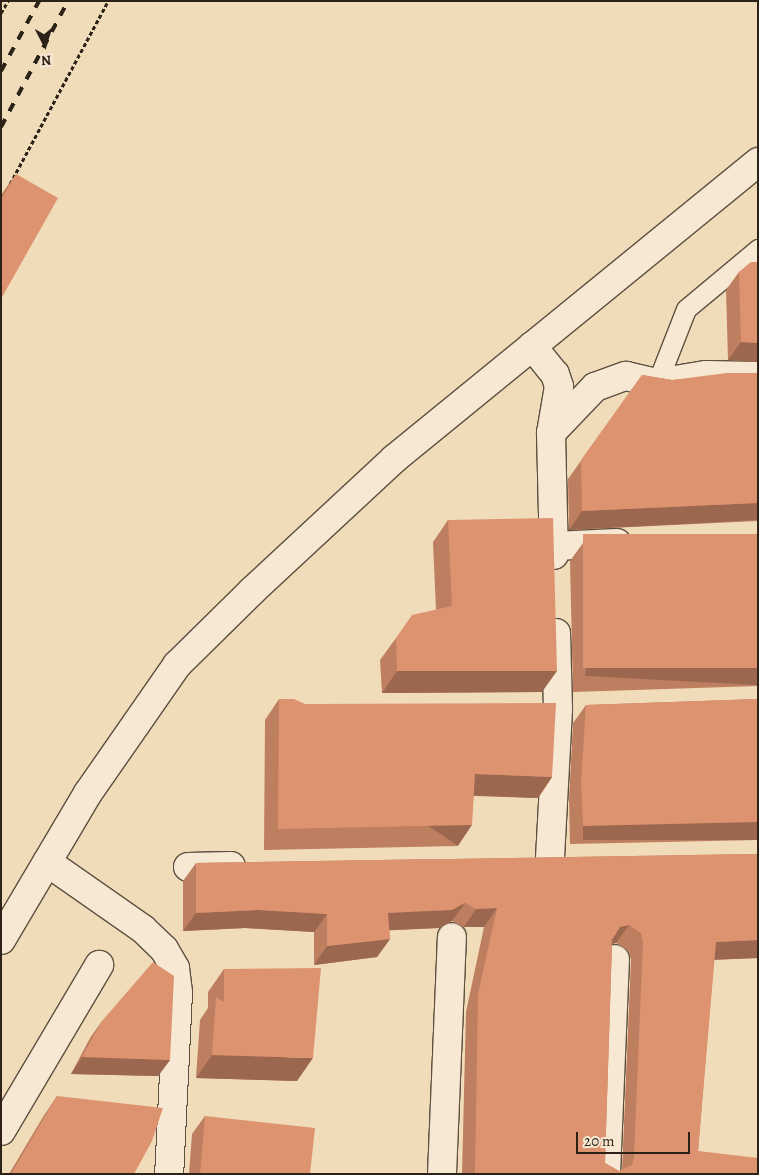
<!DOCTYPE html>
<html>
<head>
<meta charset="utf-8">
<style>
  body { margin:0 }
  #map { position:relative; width:759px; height:1175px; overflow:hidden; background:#f1dcba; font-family:Alegreya,serif }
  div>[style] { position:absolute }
  .path>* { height:3px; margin-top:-1.5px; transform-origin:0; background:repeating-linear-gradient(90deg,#2c2217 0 4px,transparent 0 6.5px) }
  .roads { filter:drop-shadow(1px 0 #5d5040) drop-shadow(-1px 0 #5d5040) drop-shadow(0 1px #5d5040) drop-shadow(0 -1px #5d5040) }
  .lane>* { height:19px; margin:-9.5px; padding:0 9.5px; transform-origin:9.5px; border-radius:9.5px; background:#f6e8d2 }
  .street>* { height:28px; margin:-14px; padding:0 14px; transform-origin:14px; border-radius:14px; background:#f6e8d2 }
  .secondary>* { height:28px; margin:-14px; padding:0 14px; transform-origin:14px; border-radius:14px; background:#f6e8d2 }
  .rail>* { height:4px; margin-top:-2px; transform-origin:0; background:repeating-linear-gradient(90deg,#2c2217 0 9px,transparent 0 18px) }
  .wall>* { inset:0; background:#be7e60 }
  .shaded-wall>* { inset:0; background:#9b674e; transform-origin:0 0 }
  .building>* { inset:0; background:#dd9370; transform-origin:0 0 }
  span { translate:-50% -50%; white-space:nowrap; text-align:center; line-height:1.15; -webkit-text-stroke:5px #f6e8d2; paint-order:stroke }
  .frame { position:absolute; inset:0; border:2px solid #2c2217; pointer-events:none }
  .north { position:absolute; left:20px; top:20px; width:50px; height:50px; -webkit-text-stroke:4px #f6e8d2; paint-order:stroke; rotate:175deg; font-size:14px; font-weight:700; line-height:20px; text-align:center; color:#2c2217 }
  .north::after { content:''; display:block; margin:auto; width:18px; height:22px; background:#2c2217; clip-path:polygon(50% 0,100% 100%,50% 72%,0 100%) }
  .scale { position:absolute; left:576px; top:1132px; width:114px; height:22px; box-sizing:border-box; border:2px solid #2c2217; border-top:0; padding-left:6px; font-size:15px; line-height:18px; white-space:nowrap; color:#2c2217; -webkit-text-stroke:4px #f6e8d2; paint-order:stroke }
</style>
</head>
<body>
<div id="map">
  <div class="path">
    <i style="left:1px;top:13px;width:14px;rotate:-60deg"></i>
    <i style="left:10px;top:184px;width:208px;rotate:-61.8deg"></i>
  </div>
  <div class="roads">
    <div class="lane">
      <i style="left:657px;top:383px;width:79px;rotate:-68.6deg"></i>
      <i style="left:686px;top:309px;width:94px;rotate:-39.8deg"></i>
    </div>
    <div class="street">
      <i style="left:532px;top:346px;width:36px;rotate:51deg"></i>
      <i style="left:555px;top:374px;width:13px;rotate:72deg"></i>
      <i style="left:559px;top:386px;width:48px;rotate:99.7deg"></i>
      <i style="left:551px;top:433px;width:122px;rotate:88.6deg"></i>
      <i style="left:551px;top:433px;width:64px;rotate:-46.3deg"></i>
      <i style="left:595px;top:387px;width:33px;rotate:-20deg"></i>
      <i style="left:626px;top:376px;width:32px;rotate:13deg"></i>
      <i style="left:657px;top:383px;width:50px;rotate:-9.3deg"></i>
      <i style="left:706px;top:375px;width:52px;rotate:1.1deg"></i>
      <i style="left:554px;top:546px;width:63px;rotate:-2.7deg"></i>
      <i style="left:550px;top:858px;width:150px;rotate:-86.9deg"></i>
      <i style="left:558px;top:708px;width:75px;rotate:-91.5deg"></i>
      <i style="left:47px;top:862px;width:117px;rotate:34.9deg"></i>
      <i style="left:143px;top:929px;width:29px;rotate:44deg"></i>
      <i style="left:164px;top:949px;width:22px;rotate:60deg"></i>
      <i style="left:175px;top:968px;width:25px;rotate:83deg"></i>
      <i style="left:178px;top:993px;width:181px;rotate:92.8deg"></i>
      <i style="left:188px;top:867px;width:43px;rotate:-1.3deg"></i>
      <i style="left:1px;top:1131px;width:193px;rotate:-59.4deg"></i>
      <i style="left:442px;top:1174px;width:237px;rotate:-87.6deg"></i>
      <i style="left:606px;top:1174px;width:215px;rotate:-87.6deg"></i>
    </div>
    <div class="secondary">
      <i style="left:1px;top:940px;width:171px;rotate:-59.4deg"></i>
      <i style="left:88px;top:793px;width:156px;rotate:-55.2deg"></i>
      <i style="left:177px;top:665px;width:105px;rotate:-44.6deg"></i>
      <i style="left:252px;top:591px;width:194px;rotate:-42.9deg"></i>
      <i style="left:394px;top:459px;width:470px;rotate:-39.2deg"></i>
    </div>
  </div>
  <div class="rail">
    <i style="left:1px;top:71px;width:80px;rotate:-61.5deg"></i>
    <i style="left:1px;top:127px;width:143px;rotate:-62deg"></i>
  </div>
  <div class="wall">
    <i style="clip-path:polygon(16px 174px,1px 299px,1px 195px)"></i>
    <i style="clip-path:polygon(758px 262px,758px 362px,728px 360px,726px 290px,739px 272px)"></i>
    <i style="clip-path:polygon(758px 373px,758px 521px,569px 530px,568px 479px,642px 375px,672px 380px)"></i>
    <i style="clip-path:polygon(448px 520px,542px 692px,382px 693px,380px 660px,396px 638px,436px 610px,433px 542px)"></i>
    <i style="clip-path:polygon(758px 534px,758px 686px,573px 692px,570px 561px,583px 543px)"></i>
    <i style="clip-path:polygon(279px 699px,305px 704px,552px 777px,538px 798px,474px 796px,458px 846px,264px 850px,265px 720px)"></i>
    <i style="clip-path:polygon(758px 699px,758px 840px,570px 844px,569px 799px,573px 723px,586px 705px)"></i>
    <i style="clip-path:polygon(evenodd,758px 854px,758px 958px,714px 960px,698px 1151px,758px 1174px,462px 1174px,466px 1012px,484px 927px,464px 927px,452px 921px,439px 928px,389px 930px,390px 939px,377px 957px,314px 965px,314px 932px,245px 928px,183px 931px,183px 881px,196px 863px,758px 854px,616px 943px,629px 951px,631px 960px,622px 1170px,619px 1171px,605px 1163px,612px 944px,616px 943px)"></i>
    <i style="clip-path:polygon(224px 969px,297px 1081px,196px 1078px,200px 1020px,208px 1008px,208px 992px)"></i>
    <i style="clip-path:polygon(102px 1021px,170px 1060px,158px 1076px,71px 1074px,90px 1038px)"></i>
    <i style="clip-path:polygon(57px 1096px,134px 1174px,9px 1174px,43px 1117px)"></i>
    <i style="clip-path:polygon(205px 1116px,310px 1174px,189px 1174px,192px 1134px)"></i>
  </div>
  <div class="shaded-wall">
    <i style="clip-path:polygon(741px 342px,758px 343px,758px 362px,728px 360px)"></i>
    <i style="clip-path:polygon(758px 503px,757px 520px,569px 530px,582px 511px)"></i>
    <i style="left:758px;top:668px;width:17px;height:172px;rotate:93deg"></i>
    <i style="clip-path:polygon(397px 671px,557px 671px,542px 692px,382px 693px)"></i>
    <i style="clip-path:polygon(475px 774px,552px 777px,538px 798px,460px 795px)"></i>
    <i style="left:758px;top:822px;width:18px;height:175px;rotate:90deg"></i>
    <i style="left:472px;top:825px;width:25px;height:194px;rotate:124deg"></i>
    <i style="clip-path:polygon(465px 903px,452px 921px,439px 928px,375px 931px,388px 913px)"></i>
    <i style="clip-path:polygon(497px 908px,484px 927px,464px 927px,476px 909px)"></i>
    <i style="clip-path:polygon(258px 910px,327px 914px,314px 932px,245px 928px,183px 931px,196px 913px)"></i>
    <i style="clip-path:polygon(629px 925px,616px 943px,607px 945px,620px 927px)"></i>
    <i style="clip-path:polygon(390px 939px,377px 957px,314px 965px,327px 946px)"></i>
    <i style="clip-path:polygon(758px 940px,758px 958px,703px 960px,716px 942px)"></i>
    <i style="clip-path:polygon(212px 1055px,313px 1058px,297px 1081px,196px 1078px)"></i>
    <i style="clip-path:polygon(82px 1057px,170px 1060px,158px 1076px,71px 1074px)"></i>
  </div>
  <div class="building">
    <i style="clip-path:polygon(16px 174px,58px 198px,1px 299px,1px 200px)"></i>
    <i style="clip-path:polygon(751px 262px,758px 262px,758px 343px,741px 342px,739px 272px)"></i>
    <i style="clip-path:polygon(727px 373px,758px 373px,758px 503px,582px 511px,581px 460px,642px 375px,672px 380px)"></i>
    <i style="clip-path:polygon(553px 518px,557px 671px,397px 671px,396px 638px,412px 615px,452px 606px,448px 520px)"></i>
    <i style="left:758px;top:534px;width:134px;height:175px;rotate:90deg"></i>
    <i style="clip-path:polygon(279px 699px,294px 699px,305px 704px,556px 703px,552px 777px,475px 774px,472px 825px,278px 829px)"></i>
    <i style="clip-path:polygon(758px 699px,758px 822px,583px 826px,581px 781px,586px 705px)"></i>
    <i style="clip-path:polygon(evenodd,758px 854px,758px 940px,716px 942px,698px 1151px,758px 1158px,758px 1174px,475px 1174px,478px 994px,497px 908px,476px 909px,465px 903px,452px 910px,388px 913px,390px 939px,327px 946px,327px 914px,258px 910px,196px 913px,196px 863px,758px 854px,629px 925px,641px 933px,643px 942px,634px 1157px,632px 1165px,619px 1171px,605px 1163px,612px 940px,620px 927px,629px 925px)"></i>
    <i style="clip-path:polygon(153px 962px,174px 976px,170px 1060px,82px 1057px,102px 1021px)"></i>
    <i style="clip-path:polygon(321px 968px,313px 1058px,212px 1055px,216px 997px,224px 1002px,224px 969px)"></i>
    <i style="clip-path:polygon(57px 1096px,163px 1108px,152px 1141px,134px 1174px,11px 1174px)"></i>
    <i style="clip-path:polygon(205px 1116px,315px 1128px,310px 1174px,200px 1174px)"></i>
  </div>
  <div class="frame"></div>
  <div class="north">N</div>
  <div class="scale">20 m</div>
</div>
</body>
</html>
